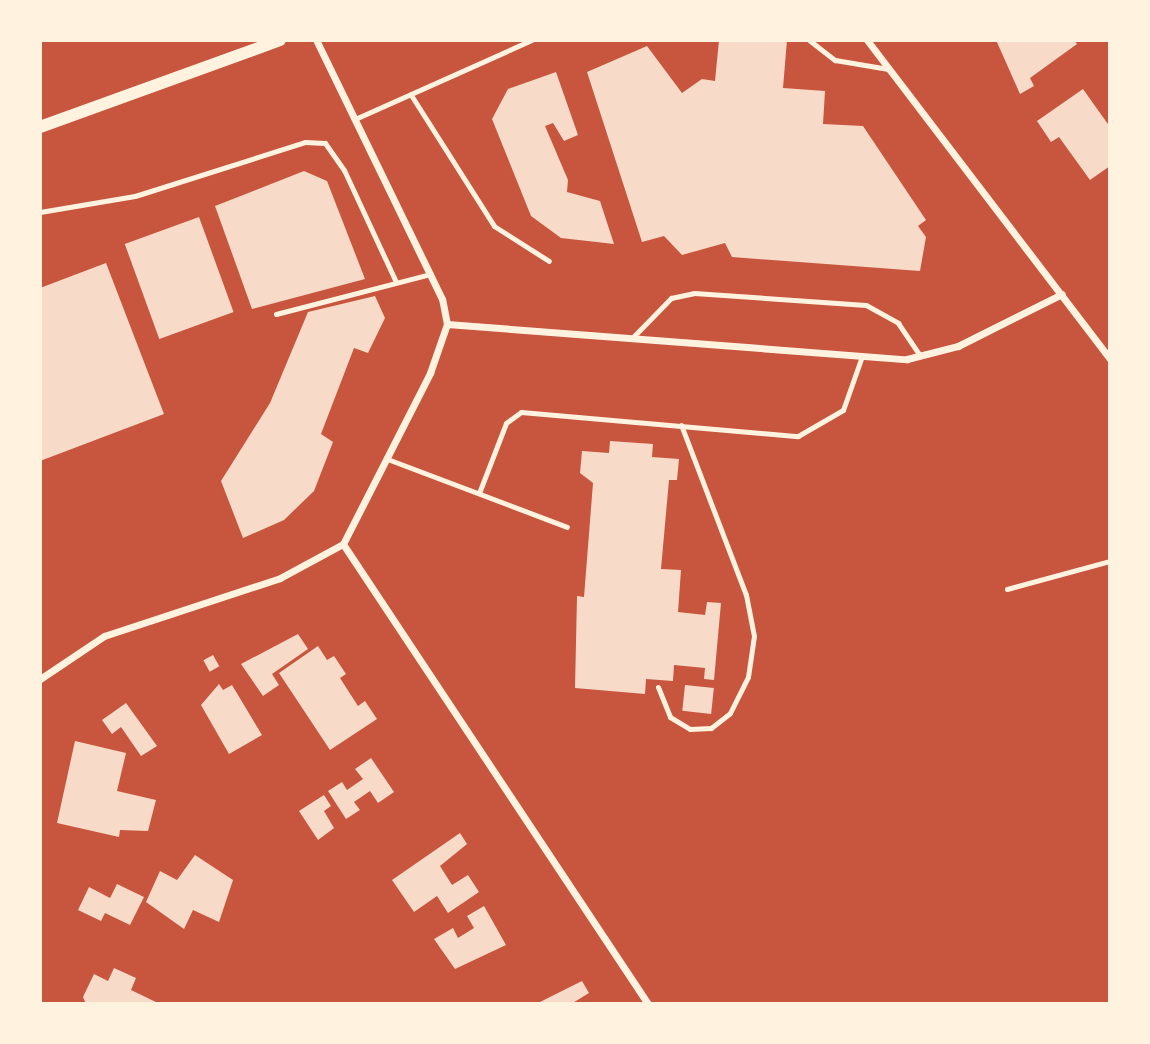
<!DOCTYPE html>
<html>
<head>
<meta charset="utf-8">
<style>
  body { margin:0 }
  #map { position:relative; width:1150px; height:1044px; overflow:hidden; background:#c8553d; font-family:"Varela Round",sans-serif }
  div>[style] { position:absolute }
  .building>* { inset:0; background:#f7dbc8; transform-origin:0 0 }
  .service>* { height:5px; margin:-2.5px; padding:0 2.5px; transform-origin:2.5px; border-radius:2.5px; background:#fff3e0 }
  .minor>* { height:7px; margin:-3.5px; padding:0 3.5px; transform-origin:3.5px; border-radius:3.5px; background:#fff3e0 }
  .tertiary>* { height:12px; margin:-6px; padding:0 6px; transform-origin:6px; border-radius:6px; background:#fff3e0 }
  span { translate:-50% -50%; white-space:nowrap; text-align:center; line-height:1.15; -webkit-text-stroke:6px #fff3e0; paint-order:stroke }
  .frame { position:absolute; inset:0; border:42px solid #fff3e0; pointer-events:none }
</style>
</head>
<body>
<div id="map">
  <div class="building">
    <i style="clip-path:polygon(719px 40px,787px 40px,783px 88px,825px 91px,823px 124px,863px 126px,926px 220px,918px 226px,926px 237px,920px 271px,732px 257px,725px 243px,682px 255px,664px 236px,642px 242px,587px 72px,647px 46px,682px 93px,702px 79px,715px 81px)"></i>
    <i style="clip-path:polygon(996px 40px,1074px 40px,1077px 44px,1030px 78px,1034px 86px,1020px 94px)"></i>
    <i style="clip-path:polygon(556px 72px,578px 135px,564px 141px,553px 123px,545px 126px,568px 180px,567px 192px,600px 201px,614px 244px,561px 238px,531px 216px,492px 119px,508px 89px)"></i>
    <i style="clip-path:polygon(1083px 89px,1110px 127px,1110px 166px,1090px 180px,1059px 137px,1051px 142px,1037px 121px)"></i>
    <i style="clip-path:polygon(304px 171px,327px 181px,365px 279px,252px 309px,215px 206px)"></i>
    <i style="left:199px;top:217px;width:101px;height:79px;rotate:70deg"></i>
    <i style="clip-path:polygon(106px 263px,164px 414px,40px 461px,40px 288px)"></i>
    <i style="clip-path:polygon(375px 296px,385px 318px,368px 353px,354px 348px,321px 434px,333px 442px,314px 491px,284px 520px,243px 538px,221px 481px,270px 403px,308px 312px)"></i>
    <i style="clip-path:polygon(610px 441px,653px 444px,652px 457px,679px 459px,677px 480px,669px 480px,661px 569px,681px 570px,678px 612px,705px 615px,707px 602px,721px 603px,714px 680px,704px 679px,705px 668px,674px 665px,673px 681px,646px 679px,645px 694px,575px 688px,577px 596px,584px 597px,593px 483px,580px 473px,582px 451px,609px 453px)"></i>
    <i style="clip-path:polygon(298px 634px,308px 649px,272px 674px,279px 685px,263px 696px,241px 664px)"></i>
    <i style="clip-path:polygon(318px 646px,327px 660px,334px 656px,346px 674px,340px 678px,358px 706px,365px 701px,377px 719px,330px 750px,279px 673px)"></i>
    <i style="left:213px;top:655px;width:13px;height:11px;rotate:61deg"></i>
    <i style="clip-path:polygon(219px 684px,223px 690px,232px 685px,262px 735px,229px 754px,201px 705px)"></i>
    <i style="left:685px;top:685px;width:29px;height:26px;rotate:6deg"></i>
    <i style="clip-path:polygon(126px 703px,157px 746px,141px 756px,121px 727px,112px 734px,102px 720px)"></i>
    <i style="clip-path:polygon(75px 741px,126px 753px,117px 791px,156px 800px,148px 831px,120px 830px,119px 837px,57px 823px)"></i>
    <i style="clip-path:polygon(371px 758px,394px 792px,378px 803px,370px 791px,354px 802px,360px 810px,346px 819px,328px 791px,342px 782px,347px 790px,363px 779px,355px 769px)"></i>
    <i style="clip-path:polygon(324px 795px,331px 806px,324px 811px,334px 828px,318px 840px,299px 811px)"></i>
    <i style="clip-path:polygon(460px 833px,467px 844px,440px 866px,452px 885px,468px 875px,479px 892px,448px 913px,437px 896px,414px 912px,392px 880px)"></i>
    <i style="clip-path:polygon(195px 855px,233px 880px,219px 922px,193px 910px,184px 929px,146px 902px,160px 871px,177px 880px)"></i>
    <i style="clip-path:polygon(117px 884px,144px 897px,130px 925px,105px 913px,101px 921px,78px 910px,89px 887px,110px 898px)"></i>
    <i style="clip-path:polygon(484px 906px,506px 945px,455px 969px,434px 939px,453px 928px,458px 938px,474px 928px,467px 916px)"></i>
    <i style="clip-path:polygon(114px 968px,136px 978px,131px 990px,160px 1004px,86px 1004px,83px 997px,94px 974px,108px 981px)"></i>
    <i style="clip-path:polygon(582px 981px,589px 993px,571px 1004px,536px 1004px)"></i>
  </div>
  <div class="service">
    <i style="left:809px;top:40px;width:33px;rotate:38deg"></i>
    <i style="left:835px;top:60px;width:54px;rotate:9.6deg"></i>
    <i style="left:411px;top:95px;width:155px;rotate:57.6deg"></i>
    <i style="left:494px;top:226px;width:65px;rotate:32.5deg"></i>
    <i style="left:355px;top:119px;width:194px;rotate:-24.1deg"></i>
    <i style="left:40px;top:212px;width:96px;rotate:-9.6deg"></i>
    <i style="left:135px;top:196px;width:178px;rotate:-17.6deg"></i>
    <i style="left:305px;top:142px;width:20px;rotate:3deg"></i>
    <i style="left:325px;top:143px;width:33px;rotate:55deg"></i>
    <i style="left:344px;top:170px;width:123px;rotate:65.1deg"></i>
    <i style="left:276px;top:314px;width:160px;rotate:-14.5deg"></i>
    <i style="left:632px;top:338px;width:56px;rotate:-45.7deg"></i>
    <i style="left:671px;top:298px;width:24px;rotate:-12deg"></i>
    <i style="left:694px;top:293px;width:172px;rotate:4deg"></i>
    <i style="left:866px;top:305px;width:37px;rotate:29deg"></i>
    <i style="left:898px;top:323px;width:40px;rotate:56deg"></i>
    <i style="left:390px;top:460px;width:189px;rotate:20.7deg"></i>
    <i style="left:479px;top:493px;width:75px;rotate:-68.9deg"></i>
    <i style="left:506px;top:423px;width:19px;rotate:-36deg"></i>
    <i style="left:521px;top:412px;width:278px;rotate:5deg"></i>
    <i style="left:798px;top:436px;width:52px;rotate:-30deg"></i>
    <i style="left:843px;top:410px;width:57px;rotate:-70.6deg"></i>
    <i style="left:1007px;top:589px;width:107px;rotate:-15.2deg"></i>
    <i style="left:658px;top:687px;width:32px;rotate:68deg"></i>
    <i style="left:670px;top:717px;width:23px;rotate:31deg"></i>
    <i style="left:690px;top:729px;width:21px;rotate:-3deg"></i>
    <i style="left:711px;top:728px;width:24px;rotate:-38deg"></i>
    <i style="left:730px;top:713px;width:40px;rotate:-63.4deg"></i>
    <i style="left:748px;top:677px;width:41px;rotate:-81.7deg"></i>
    <i style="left:754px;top:636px;width:42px;rotate:-101deg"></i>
    <i style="left:746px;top:595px;width:182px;rotate:-110.9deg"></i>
  </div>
  <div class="minor">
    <i style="left:867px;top:40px;width:401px;rotate:52.7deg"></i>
    <i style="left:447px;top:324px;width:461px;rotate:4.4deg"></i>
    <i style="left:907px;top:359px;width:53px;rotate:-14.3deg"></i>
    <i style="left:958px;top:346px;width:116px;rotate:-26.6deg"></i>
    <i style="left:343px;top:544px;width:552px;rotate:56.45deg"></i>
    <i style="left:40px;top:679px;width:77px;rotate:-33.9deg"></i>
    <i style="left:104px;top:636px;width:185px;rotate:-18.2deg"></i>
    <i style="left:280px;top:578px;width:72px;rotate:-28.4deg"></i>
    <i style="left:343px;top:544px;width:192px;rotate:-63deg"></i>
    <i style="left:430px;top:373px;width:52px;rotate:-70.9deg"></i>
    <i style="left:447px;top:324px;width:25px;rotate:-101deg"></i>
    <i style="left:442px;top:299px;width:288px;rotate:-115.9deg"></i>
  </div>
  <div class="tertiary">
    <i style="left:40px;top:127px;width:255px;rotate:-19.9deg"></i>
  </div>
  <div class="frame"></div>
</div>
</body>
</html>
